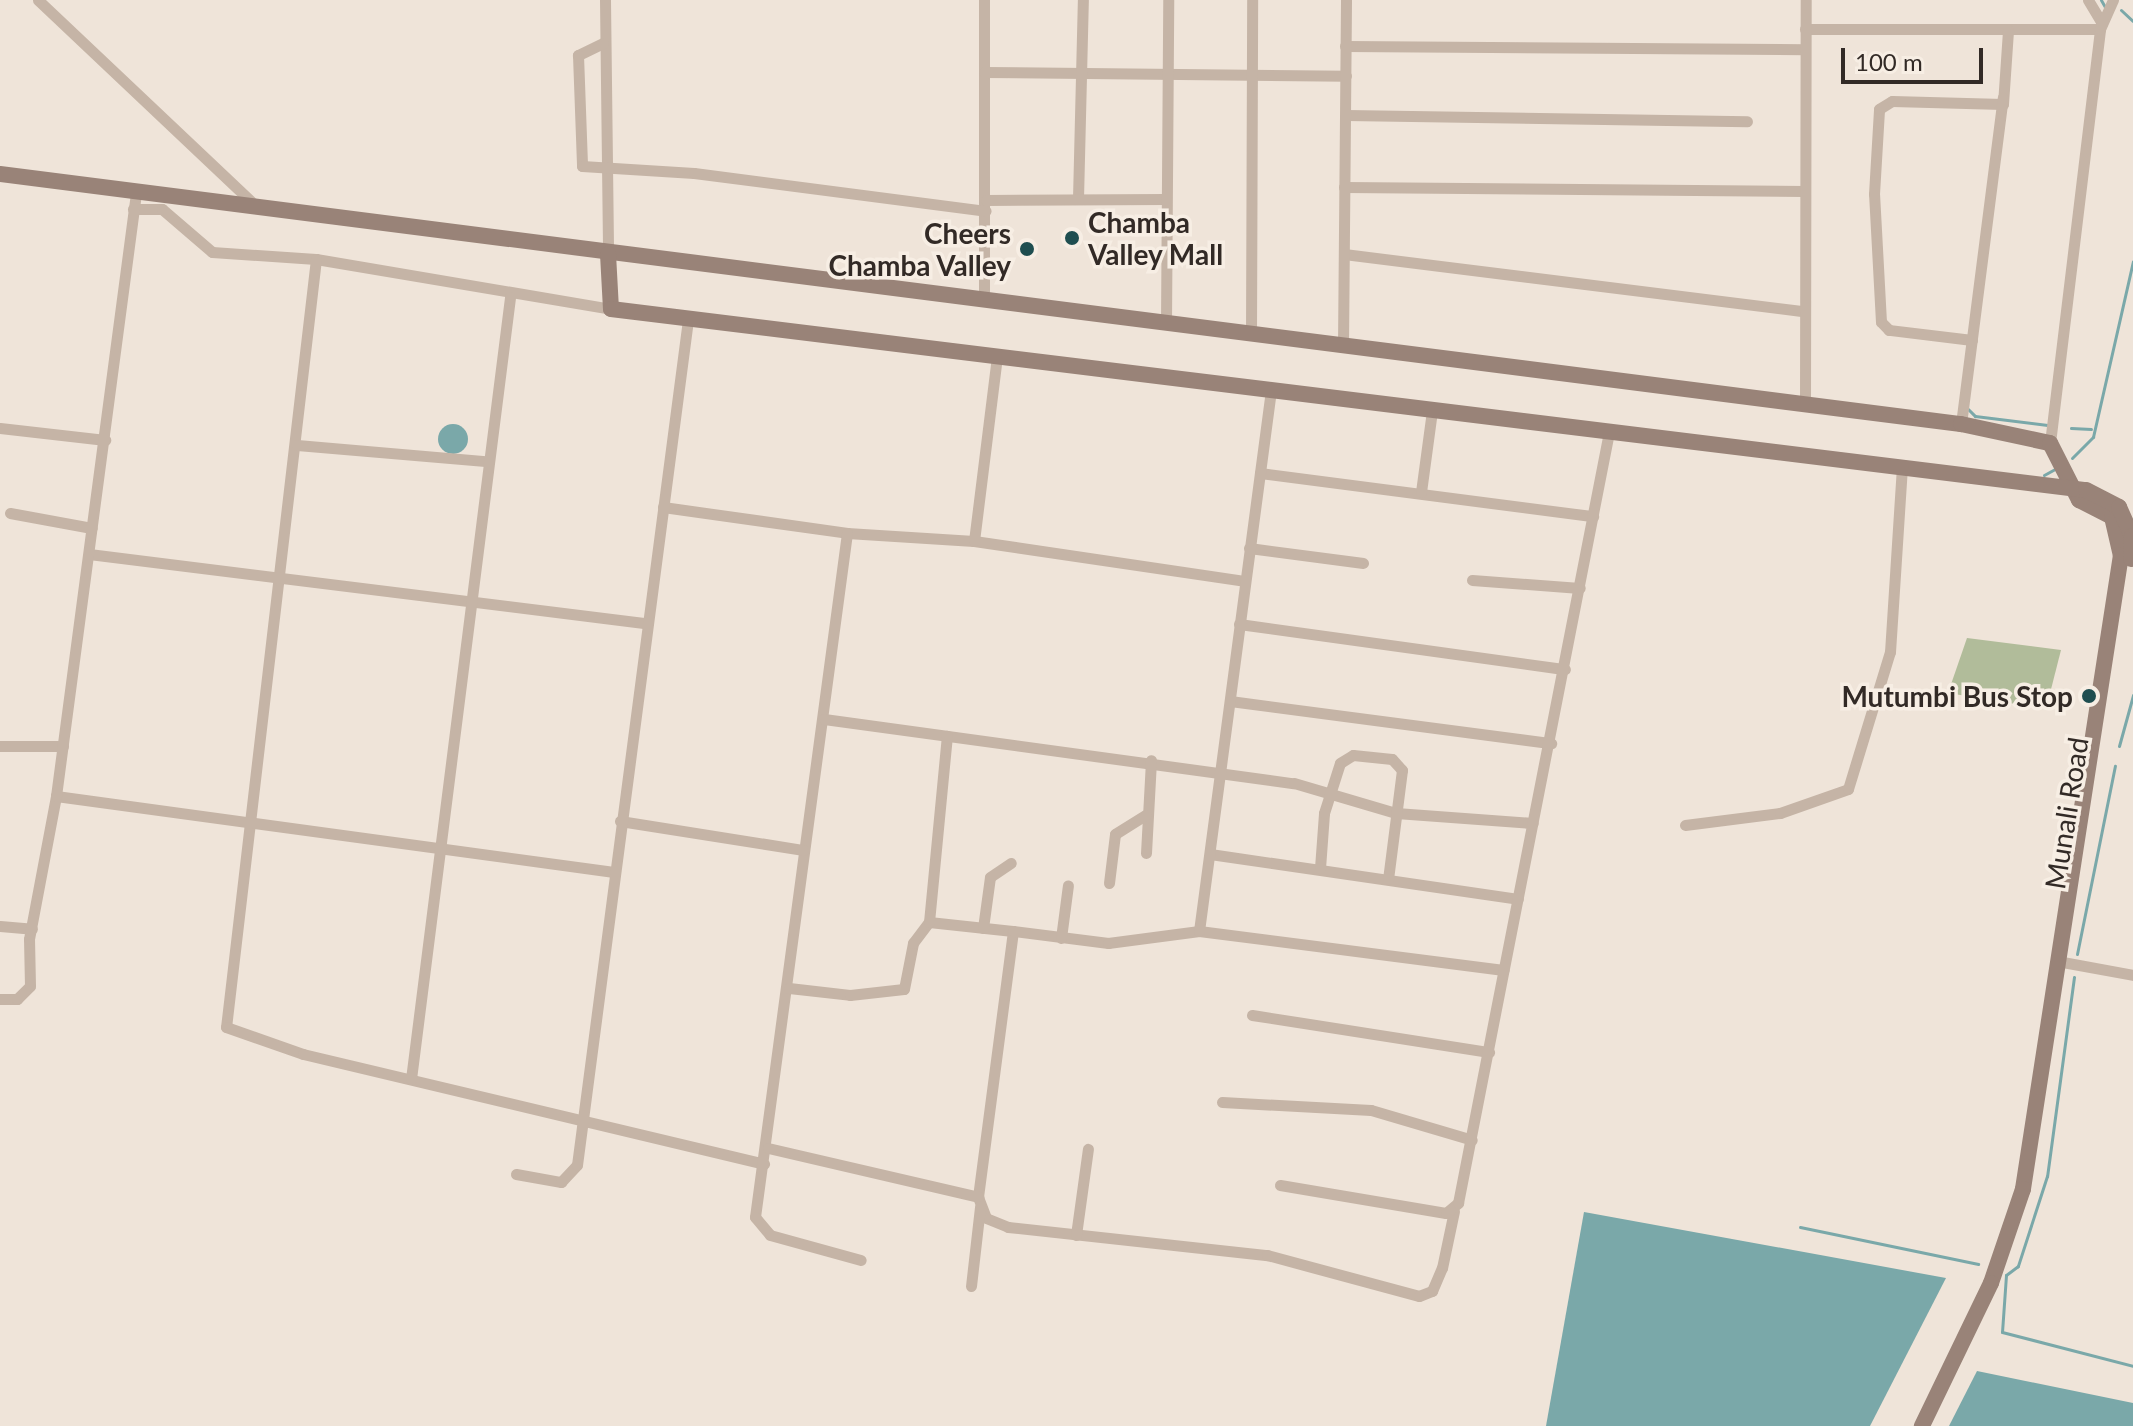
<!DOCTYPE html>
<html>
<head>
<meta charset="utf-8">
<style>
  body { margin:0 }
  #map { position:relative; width:2133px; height:1426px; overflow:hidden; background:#efe4d9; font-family:Lato,sans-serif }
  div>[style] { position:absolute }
  .green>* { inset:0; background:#b1bc9a }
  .water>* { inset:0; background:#7aa8a9 }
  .round { border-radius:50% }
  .stream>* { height:3px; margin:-1.5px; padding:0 1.5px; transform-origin:1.5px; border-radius:1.5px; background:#7aa8a9 }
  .street>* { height:11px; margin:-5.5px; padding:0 5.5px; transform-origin:5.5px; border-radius:5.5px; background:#c5b4a6 }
  .secondary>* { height:16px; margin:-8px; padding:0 8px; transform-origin:8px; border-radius:8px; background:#998378 }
  .dots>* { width:22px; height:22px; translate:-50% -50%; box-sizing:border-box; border:4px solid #f7eee4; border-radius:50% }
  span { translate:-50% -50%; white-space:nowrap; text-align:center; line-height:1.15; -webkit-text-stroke:7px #f7eee4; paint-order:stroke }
  .poi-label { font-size:28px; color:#322a26; font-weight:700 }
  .left { translate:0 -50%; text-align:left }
  .right { translate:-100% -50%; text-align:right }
  .street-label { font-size:28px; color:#322a26 }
  .scale { position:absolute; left:1841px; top:48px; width:142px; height:36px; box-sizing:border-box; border:4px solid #322a26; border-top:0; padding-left:10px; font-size:24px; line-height:28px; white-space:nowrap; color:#322a26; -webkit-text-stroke:6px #f7eee4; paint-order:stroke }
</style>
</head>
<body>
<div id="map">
  <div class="green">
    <i style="clip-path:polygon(1967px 638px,2061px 650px,2046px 709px,1948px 693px)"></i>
  </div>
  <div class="water">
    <i class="round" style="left:438px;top:424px;width:30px;height:30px"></i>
    <i style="clip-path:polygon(1584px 1212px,1946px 1278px,1870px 1426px,1546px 1426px)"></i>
    <i style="clip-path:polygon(1977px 1371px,2133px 1403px,2133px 1426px,1949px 1426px)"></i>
  </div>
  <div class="stream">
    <i style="left:2101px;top:0;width:8px;rotate:60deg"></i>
    <i style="left:2121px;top:10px;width:16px;rotate:43deg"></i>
    <i style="left:1968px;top:409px;width:10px;rotate:45deg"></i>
    <i style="left:1975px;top:416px;width:73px;rotate:7.1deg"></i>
    <i style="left:2071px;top:428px;width:20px;rotate:3deg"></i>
    <i style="left:2072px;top:458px;width:30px;rotate:-45deg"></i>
    <i style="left:2093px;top:437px;width:180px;rotate:-77.2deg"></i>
    <i style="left:2044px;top:475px;width:13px;rotate:-29deg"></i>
    <i style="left:2119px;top:746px;width:53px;rotate:-74.6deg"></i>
    <i style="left:2077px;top:954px;width:192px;rotate:-78.6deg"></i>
    <i style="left:2074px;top:977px;width:201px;rotate:97.7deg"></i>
    <i style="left:2047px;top:1176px;width:95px;rotate:107.9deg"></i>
    <i style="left:2018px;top:1266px;width:15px;rotate:143deg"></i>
    <i style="left:2006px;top:1275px;width:57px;rotate:94deg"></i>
    <i style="left:2002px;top:1332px;width:135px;rotate:14.5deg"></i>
    <i style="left:1800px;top:1227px;width:182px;rotate:11.7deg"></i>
  </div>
  <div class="street">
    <i style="left:38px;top:0;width:301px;rotate:43.4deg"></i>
    <i style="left:605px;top:0;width:254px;rotate:89.3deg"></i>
    <i style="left:984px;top:0;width:301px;rotate:90deg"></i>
    <i style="left:2088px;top:0;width:27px;rotate:59deg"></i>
    <i style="left:1805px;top:29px;width:295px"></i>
    <i style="left:603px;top:43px;width:28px;rotate:154deg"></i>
    <i style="left:578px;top:55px;width:111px;rotate:87.9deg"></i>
    <i style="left:582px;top:166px;width:112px;rotate:3.6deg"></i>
    <i style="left:694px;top:173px;width:294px;rotate:7.4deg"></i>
    <i style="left:1345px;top:46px;width:460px;rotate:0.4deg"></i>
    <i style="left:984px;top:72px;width:362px;rotate:0.6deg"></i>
    <i style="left:1346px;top:115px;width:401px;rotate:0.9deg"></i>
    <i style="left:1344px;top:187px;width:459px;rotate:0.5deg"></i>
    <i style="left:1078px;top:199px;width:199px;rotate:-88.6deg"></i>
    <i style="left:986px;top:200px;width:180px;rotate:-0.3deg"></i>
    <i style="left:133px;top:209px;width:29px"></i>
    <i style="left:162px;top:209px;width:66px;rotate:40.7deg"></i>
    <i style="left:212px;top:252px;width:104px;rotate:3.9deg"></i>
    <i style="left:316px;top:259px;width:299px;rotate:9.6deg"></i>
    <i style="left:1344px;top:254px;width:463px;rotate:7.1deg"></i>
    <i style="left:316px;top:259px;width:773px;rotate:96.68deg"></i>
    <i style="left:226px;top:1027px;width:82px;rotate:19.3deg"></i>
    <i style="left:303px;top:1054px;width:474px;rotate:13.4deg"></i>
    <i style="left:1166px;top:324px;width:324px;rotate:-89.6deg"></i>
    <i style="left:1251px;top:335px;width:335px;rotate:-89.8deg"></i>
    <i style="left:1972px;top:340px;width:84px;rotate:-173.1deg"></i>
    <i style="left:1889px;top:330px;width:11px;rotate:-135deg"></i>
    <i style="left:1881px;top:322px;width:128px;rotate:-93.1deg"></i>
    <i style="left:1874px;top:194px;width:85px;rotate:-86.6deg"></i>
    <i style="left:1879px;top:109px;width:15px;rotate:-32deg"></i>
    <i style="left:1892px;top:101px;width:111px;rotate:1.5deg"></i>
    <i style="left:2003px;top:104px;width:74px;rotate:-86.1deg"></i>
    <i style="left:1343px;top:346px;width:346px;rotate:-89.5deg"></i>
    <i style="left:1805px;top:404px;width:404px;rotate:-89.9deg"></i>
    <i style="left:1961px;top:424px;width:329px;rotate:-82.7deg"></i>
    <i style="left:0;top:428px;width:106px;rotate:6.5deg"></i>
    <i style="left:2050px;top:443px;width:417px;rotate:-83.1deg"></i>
    <i style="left:2100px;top:29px;width:32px;rotate:-66deg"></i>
    <i style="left:297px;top:445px;width:189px;rotate:4.9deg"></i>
    <i style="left:1260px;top:473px;width:336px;rotate:7.4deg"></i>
    <i style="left:1421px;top:492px;width:82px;rotate:-82.3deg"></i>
    <i style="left:663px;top:507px;width:186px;rotate:8deg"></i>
    <i style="left:847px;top:533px;width:127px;rotate:3.6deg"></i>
    <i style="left:974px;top:541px;width:273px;rotate:8.4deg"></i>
    <i style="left:10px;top:513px;width:83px;rotate:10.4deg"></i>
    <i style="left:847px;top:533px;width:690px;rotate:97.66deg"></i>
    <i style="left:755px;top:1217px;width:23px;rotate:50deg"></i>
    <i style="left:770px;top:1235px;width:94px;rotate:15.4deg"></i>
    <i style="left:974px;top:541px;width:185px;rotate:-82.9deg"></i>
    <i style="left:1249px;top:548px;width:115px;rotate:7.5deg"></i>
    <i style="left:89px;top:554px;width:559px;rotate:7.09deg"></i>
    <i style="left:1472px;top:580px;width:108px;rotate:4.2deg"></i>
    <i style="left:1239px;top:624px;width:329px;rotate:7.9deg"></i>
    <i style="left:1230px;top:701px;width:324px;rotate:7.5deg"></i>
    <i style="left:824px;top:719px;width:474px;rotate:7.8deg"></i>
    <i style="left:1294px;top:783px;width:106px;rotate:16.4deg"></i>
    <i style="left:1396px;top:813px;width:137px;rotate:4.2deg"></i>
    <i style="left:0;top:746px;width:63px"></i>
    <i style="left:56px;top:796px;width:563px;rotate:7.76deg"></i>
    <i style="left:620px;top:821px;width:186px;rotate:9deg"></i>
    <i style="left:1685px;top:825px;width:96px;rotate:-7.2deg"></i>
    <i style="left:1780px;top:813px;width:72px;rotate:-19.4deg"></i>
    <i style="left:1848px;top:789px;width:143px;rotate:-73deg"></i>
    <i style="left:1890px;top:652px;width:184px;rotate:-86.3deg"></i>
    <i style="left:1146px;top:853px;width:93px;rotate:-86.9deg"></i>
    <i style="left:1210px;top:854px;width:311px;rotate:8.3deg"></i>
    <i style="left:1320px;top:868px;width:55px;rotate:-85.8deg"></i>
    <i style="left:1324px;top:813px;width:52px;rotate:-72.3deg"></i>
    <i style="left:1340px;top:763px;width:15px;rotate:-32deg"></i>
    <i style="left:1353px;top:755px;width:39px;rotate:6deg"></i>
    <i style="left:1392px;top:759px;width:15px;rotate:48deg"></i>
    <i style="left:1402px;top:770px;width:110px;rotate:97.3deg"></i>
    <i style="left:1109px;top:883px;width:49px;rotate:-83deg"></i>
    <i style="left:1115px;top:834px;width:36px;rotate:-32deg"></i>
    <i style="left:929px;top:922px;width:84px;rotate:6.1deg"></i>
    <i style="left:1013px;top:931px;width:268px;rotate:97.5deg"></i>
    <i style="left:978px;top:1197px;width:22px;rotate:69deg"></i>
    <i style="left:986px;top:1218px;width:24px;rotate:22deg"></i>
    <i style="left:1008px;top:1227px;width:261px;rotate:6.2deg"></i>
    <i style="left:1267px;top:1255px;width:157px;rotate:15.1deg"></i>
    <i style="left:1419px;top:1296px;width:14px;rotate:-21deg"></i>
    <i style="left:1432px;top:1291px;width:25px;rotate:-67deg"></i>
    <i style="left:1442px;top:1268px;width:58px;rotate:-78.1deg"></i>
    <i style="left:0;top:926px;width:32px;rotate:5deg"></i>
    <i style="left:983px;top:928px;width:51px;rotate:-82.2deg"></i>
    <i style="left:990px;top:877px;width:25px;rotate:-34deg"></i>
    <i style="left:1013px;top:931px;width:96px;rotate:7.2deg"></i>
    <i style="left:1108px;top:943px;width:92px;rotate:-7.5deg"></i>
    <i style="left:1199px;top:931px;width:307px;rotate:7.3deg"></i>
    <i style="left:1199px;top:931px;width:546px;rotate:-82.42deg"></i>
    <i style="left:1061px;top:938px;width:53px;rotate:-82.5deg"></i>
    <i style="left:2057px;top:961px;width:77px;rotate:10.4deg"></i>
    <i style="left:789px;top:988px;width:61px;rotate:6.5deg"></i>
    <i style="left:850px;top:995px;width:54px;rotate:-6.3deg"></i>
    <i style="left:904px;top:989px;width:47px;rotate:-78.9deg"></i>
    <i style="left:913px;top:943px;width:26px;rotate:-53deg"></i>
    <i style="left:929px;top:922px;width:187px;rotate:-84.5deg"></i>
    <i style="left:0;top:999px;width:17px"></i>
    <i style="left:17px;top:999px;width:18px;rotate:-45deg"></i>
    <i style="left:30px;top:986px;width:47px;rotate:-91.2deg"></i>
    <i style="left:29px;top:939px;width:146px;rotate:-79.3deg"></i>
    <i style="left:56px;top:796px;width:608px;rotate:-82.44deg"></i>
    <i style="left:1252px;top:1015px;width:240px;rotate:8.9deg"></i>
    <i style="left:411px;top:1079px;width:788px;rotate:-82.78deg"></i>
    <i style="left:1222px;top:1102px;width:149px;rotate:3.1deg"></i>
    <i style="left:1371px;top:1110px;width:105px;rotate:16.5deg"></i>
    <i style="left:768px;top:1148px;width:216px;rotate:13.1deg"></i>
    <i style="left:516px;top:1174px;width:46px;rotate:10.1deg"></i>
    <i style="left:561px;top:1182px;width:23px;rotate:-47deg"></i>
    <i style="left:577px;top:1165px;width:852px;rotate:-82.52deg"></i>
    <i style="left:1280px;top:1185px;width:168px;rotate:9.6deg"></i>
    <i style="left:1446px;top:1213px;width:16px;rotate:-40deg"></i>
    <i style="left:1458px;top:1203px;width:786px;rotate:-78.92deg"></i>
    <i style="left:1076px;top:1235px;width:87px;rotate:-82.1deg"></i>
    <i style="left:971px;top:1286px;width:80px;rotate:-83.5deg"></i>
  </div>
  <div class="secondary">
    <i style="left:0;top:174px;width:1977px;rotate:7.27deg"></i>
    <i style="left:1961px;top:424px;width:91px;rotate:12.1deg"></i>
    <i style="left:2050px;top:443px;width:64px;rotate:63deg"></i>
    <i style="left:2079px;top:500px;width:37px;rotate:27deg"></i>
    <i style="left:2112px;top:517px;width:39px;rotate:77deg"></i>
    <i style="left:2121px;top:555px;width:642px;rotate:98.79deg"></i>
    <i style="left:2023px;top:1189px;width:99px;rotate:108.8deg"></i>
    <i style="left:1991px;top:1283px;width:159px;rotate:115.8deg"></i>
    <i style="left:608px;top:254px;width:55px;rotate:86.9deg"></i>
    <i style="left:611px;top:309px;width:1486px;rotate:7deg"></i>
    <i style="left:2086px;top:490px;width:37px;rotate:27deg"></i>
    <i style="left:2119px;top:507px;width:32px;rotate:66deg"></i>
    <i style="left:2132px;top:536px;width:23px;rotate:92deg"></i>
  </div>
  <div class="dots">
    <i style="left:1072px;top:238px;background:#1f4e50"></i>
    <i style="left:1027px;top:249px;background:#1f4e50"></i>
    <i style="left:2089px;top:696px;background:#1f4e50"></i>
  </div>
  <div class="poi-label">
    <span class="left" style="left:1088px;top:238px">Chamba<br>Valley Mall</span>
    <span class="right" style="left:1011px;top:249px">Cheers<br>Chamba Valley</span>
    <span class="right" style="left:2073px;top:696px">Mutumbi Bus Stop</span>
  </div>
  <div class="street-label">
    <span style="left:2066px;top:813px;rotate:-81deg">Munali Road</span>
  </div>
  <div class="scale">100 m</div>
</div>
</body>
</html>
